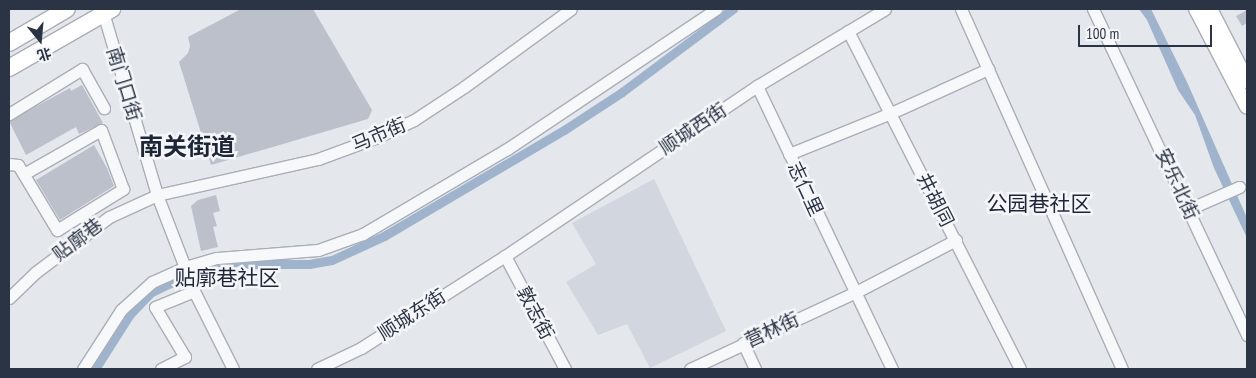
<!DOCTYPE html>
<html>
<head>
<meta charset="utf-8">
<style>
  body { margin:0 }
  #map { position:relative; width:1256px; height:378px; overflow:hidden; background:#e4e7ec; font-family:"PT Sans Narrow","Noto Sans SC",sans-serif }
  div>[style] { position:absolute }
  .built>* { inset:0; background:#d2d6de }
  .water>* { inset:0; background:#9fb4cc }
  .canal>* { height:9px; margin:-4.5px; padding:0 4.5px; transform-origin:4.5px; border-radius:4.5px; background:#9fb4cc }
  .building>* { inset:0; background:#bbc0ca }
  .roads { filter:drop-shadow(1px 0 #a9aeb7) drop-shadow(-1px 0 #a9aeb7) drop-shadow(0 1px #a9aeb7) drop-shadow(0 -1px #a9aeb7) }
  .minor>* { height:11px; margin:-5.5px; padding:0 5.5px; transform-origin:5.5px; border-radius:5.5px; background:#f7f8fa }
  .major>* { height:14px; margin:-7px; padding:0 7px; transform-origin:7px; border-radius:7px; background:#fff }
  .highway>* { height:16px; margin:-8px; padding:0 8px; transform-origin:8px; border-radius:8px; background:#fff }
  span { translate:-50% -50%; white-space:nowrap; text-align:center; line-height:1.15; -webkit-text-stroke:5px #f4f6f9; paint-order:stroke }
  .street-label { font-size:19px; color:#2b3445 }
  .quarter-label { font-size:21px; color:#1d2536 }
  .district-label { font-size:24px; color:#1d2536; font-weight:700 }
  .frame { position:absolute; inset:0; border:10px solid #2b3445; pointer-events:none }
  .north { position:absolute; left:15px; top:15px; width:50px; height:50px; -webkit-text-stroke:4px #f4f6f9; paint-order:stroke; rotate:163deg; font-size:14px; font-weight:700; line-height:20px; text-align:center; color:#2b3445 }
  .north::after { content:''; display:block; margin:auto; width:18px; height:22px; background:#2b3445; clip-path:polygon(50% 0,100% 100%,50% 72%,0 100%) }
  .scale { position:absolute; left:1078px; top:25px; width:134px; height:22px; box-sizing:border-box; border:2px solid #2b3445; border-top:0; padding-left:6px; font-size:15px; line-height:18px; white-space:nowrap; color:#2b3445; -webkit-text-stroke:4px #f4f6f9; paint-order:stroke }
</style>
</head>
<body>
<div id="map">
  <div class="built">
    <i style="clip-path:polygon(654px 179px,726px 331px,650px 368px,627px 324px,598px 335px,566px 282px,596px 264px,572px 223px)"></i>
  </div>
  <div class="water">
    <i style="clip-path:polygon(1139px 9px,1151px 9px,1187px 82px,1247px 218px,1247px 238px,1214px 168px,1195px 115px,1178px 90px,1147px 20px)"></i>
  </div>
  <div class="canal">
    <i style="left:95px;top:369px;width:65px;rotate:-57.5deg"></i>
    <i style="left:130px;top:314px;width:29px;rotate:-46deg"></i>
    <i style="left:150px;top:293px;width:20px;rotate:-27deg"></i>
    <i style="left:168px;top:284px;width:59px;rotate:-20deg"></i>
    <i style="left:223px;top:264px;width:86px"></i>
    <i style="left:309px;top:264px;width:23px;rotate:-10deg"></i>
    <i style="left:332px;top:260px;width:57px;rotate:-24.8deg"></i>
    <i style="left:384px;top:236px;width:209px;rotate:-30.5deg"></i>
    <i style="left:564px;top:130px;width:69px;rotate:-33.2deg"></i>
    <i style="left:622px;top:92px;width:139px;rotate:-36.8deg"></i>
  </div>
  <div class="building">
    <i style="clip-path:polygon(241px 9px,313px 9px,372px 110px,368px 119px,211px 165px,179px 62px,188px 53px,190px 46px,188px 37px)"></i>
    <i style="clip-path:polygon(1247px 10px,1247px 23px,1242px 26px,1236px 16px)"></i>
    <i style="clip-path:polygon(82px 85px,103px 123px,79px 134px,76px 127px,26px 155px,9px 121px,70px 88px,71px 91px)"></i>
    <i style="clip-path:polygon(94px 145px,107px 168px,114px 186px,60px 220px,36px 180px)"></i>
    <i style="clip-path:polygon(216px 195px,220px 211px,213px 213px,217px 226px,213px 227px,218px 247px,201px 251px,191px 206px,198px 200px)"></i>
  </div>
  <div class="roads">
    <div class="minor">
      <i style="left:102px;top:9px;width:194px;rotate:73.5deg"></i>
      <i style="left:157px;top:195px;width:103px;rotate:68.9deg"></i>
      <i style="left:194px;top:291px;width:87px;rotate:63.4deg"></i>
      <i style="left:961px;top:9px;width:394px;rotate:65.9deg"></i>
      <i style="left:1093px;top:9px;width:361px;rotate:64.7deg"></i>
      <i style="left:848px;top:31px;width:379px;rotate:63deg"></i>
      <i style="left:757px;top:86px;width:314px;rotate:64.5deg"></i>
      <i style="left:9px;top:114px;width:86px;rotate:-31.7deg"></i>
      <i style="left:82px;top:69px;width:45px;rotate:60.6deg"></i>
      <i style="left:789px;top:154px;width:110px;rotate:-21.9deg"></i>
      <i style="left:891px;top:113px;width:107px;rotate:-24.4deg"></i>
      <i style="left:9px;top:164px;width:9px;rotate:6deg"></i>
      <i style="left:18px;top:165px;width:76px;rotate:59deg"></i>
      <i style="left:57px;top:230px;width:78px;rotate:-31.8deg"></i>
      <i style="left:123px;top:189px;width:63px;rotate:-110.4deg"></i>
      <i style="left:101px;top:130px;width:89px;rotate:150.3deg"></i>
      <i style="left:1189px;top:209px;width:55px;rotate:-23.7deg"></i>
      <i style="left:505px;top:256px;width:128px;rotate:62deg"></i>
      <i style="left:9px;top:298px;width:37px;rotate:-44deg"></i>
      <i style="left:36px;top:272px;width:91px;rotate:-37deg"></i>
      <i style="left:109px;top:217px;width:53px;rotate:-24.6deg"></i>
      <i style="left:157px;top:195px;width:165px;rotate:-12.6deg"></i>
      <i style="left:318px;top:159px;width:61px;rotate:-20.2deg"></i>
      <i style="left:375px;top:138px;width:43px;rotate:-24.8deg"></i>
      <i style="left:414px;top:120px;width:60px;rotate:-33.4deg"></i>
      <i style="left:464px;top:87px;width:132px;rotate:-36.1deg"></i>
      <i style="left:743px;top:343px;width:29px;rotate:65deg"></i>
      <i style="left:83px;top:369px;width:70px;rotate:-57.2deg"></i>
      <i style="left:121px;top:310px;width:42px;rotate:-42.1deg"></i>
      <i style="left:152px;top:282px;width:36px;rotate:-24deg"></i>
      <i style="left:185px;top:267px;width:33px;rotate:-16deg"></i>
      <i style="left:217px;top:258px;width:101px;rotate:-4.5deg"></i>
      <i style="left:318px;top:250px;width:48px;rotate:-19.6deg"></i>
      <i style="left:363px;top:234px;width:167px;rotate:-30.6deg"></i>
      <i style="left:507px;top:149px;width:252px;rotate:-33.8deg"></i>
      <i style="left:161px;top:369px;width:27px;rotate:-27deg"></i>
      <i style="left:185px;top:357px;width:58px;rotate:-121deg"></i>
      <i style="left:155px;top:307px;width:42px;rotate:-22.3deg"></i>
      <i style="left:317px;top:369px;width:49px;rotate:-25.5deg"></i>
      <i style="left:361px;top:348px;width:171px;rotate:-32.6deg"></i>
      <i style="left:505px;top:256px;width:304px;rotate:-34deg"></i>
      <i style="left:757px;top:86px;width:149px;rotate:-31deg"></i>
      <i style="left:690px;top:369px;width:181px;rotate:-24.9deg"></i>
      <i style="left:854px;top:293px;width:115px;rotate:-27.5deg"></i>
    </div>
    <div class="major">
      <i style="left:1196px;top:9px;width:110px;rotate:62.5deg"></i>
      <i style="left:1210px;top:9px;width:81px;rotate:62.8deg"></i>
    </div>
    <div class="highway">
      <i style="left:9px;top:43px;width:67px;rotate:-30.4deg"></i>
      <i style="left:9px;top:68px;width:119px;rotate:-29.8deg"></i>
    </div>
  </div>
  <div class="street-label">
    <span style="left:124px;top:84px;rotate:73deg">南门口街</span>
    <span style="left:693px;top:129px;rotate:-34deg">顺城西街</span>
    <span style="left:379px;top:135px;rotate:-23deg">马市街</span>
    <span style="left:1177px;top:184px;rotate:65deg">安乐北街</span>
    <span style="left:805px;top:189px;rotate:65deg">志仁里</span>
    <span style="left:935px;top:200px;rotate:63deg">井胡同</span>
    <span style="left:78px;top:240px;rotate:-37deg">贴廓巷</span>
    <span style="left:535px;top:313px;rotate:62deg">敦志街</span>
    <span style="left:412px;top:315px;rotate:-33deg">顺城东街</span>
    <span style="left:772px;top:330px;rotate:-25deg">营林街</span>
  </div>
  <div class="quarter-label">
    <span style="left:1039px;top:204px">公园巷社区</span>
    <span style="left:227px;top:278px">贴廓巷社区</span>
  </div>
  <div class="district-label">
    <span style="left:187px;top:147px">南关街道</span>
  </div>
  <div class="frame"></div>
  <div class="north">北</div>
  <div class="scale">100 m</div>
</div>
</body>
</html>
